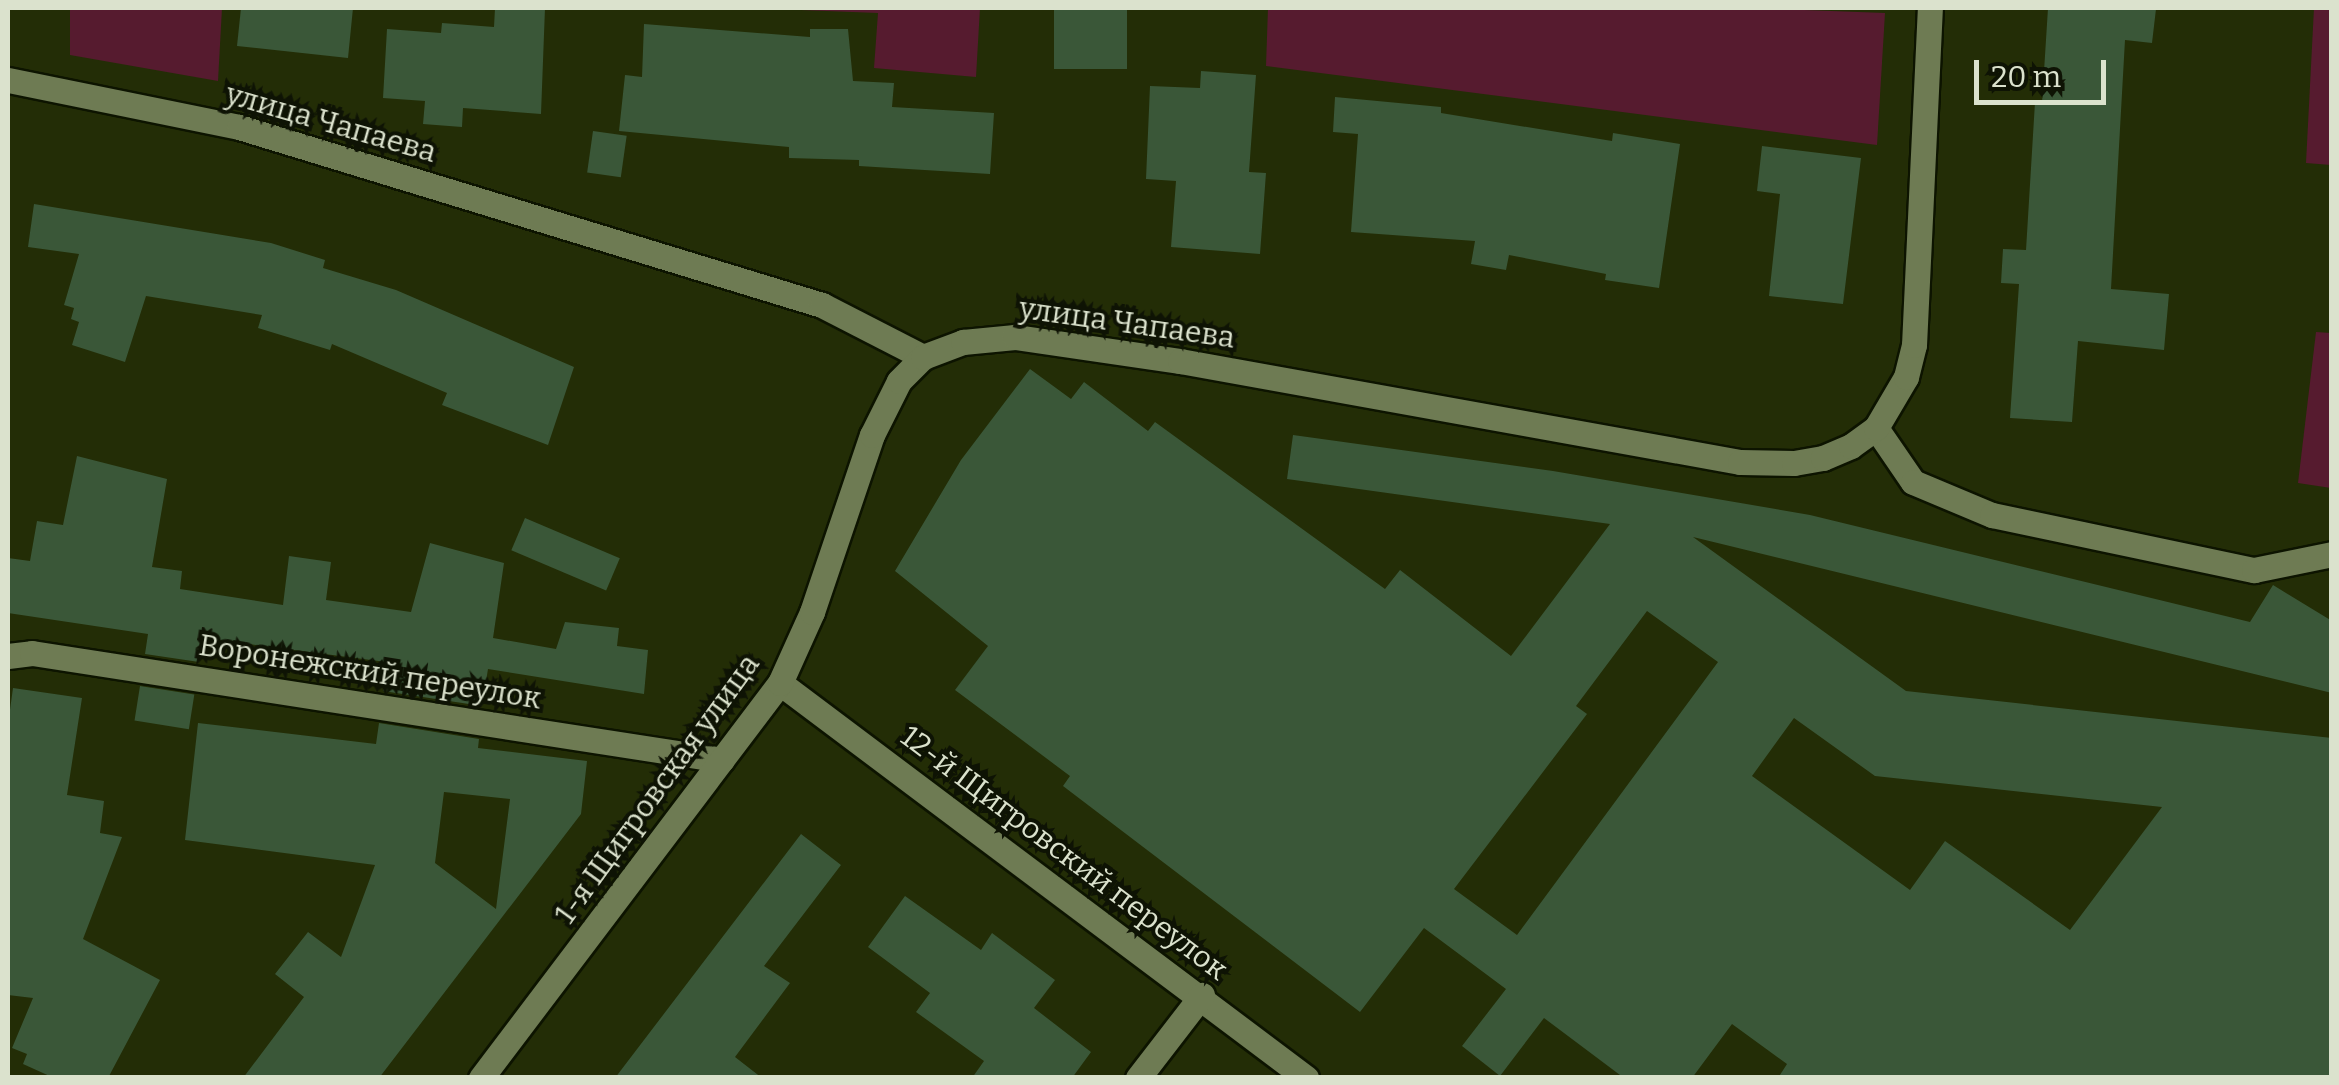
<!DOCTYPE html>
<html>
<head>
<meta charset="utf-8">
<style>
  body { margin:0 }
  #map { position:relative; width:2339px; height:1085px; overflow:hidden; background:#232d06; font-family:Bitter,serif }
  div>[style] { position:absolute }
  .green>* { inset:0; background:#561b2f }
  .building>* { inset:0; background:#3a5738; transform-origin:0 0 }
  .roads { filter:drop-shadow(2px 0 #0d1400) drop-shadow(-2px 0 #0d1400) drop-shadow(0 2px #0d1400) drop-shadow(0 -2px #0d1400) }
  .minor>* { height:25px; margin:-12.5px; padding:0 12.5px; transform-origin:12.5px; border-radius:12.5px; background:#6e7b53 }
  span { translate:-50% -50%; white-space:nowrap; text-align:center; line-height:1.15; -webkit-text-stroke:8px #0e1304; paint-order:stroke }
  .street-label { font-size:30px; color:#dbe2cd }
  .frame { position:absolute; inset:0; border:10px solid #dbe2cd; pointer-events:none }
  .scale { position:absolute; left:1974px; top:60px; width:132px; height:45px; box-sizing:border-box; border:5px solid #dbe2cd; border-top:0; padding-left:12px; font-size:30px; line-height:35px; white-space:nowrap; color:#dbe2cd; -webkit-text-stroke:8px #0e1304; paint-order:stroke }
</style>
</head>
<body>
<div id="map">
  <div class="green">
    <i style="clip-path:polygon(70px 8px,222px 8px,218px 81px,70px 55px)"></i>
    <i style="clip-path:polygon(752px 8px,980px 8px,976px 77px,874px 68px,878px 13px)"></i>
    <i style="clip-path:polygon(1268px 8px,1752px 8px,1885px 13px,1877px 145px,1266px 66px)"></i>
    <i style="clip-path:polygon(2314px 8px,2331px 8px,2331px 165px,2306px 163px)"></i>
    <i style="clip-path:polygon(2316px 332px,2331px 333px,2331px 488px,2298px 483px)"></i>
  </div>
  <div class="building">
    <i style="clip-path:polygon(241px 8px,353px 8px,348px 58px,237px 46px)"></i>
    <i style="clip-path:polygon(495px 8px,545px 8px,541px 114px,463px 108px,462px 127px,423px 124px,425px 101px,383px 98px,387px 29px,441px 33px,442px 23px,494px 27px)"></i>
    <i style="left:1054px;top:8px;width:73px;height:61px"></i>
    <i style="clip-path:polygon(2048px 8px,2156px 9px,2152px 43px,2125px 40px,2111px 289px,2169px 294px,2164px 350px,2078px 341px,2072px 422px,2010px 418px,2019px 284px,2001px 283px,2003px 249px,2026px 250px,2035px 102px,2042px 103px)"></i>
    <i style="clip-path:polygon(644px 24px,810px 37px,810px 29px,848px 29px,853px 81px,894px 83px,892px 107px,994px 113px,990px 174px,859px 166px,859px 160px,789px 158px,789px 147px,619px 131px,625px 75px,642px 77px)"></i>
    <i style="clip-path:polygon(1201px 71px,1256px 75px,1249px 172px,1266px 173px,1260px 254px,1171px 247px,1176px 181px,1146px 179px,1150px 86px,1200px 88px)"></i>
    <i style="clip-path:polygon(1335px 97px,1441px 107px,1441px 113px,1612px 141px,1613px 133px,1680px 144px,1659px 288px,1605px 280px,1606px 274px,1509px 255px,1506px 270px,1471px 264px,1475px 241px,1351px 232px,1358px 134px,1333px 132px)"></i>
    <i style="left:593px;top:131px;width:34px;height:42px;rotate:8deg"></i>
    <i style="clip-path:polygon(1762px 146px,1861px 158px,1843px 304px,1769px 296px,1780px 194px,1757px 191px)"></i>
    <i style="clip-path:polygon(34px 204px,271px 243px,325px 260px,323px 268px,396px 290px,574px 367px,548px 445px,442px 405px,447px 393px,332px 344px,330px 350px,258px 328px,262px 315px,146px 296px,125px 362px,72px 345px,79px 322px,71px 319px,74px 308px,64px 305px,79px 254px,28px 247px)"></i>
    <i style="clip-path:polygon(evenodd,1030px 369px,1071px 399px,1084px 382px,1148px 431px,1155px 422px,1385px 589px,1400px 570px,1511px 656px,1610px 524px,1287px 479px,1293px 435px,1553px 471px,1810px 515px,2250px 622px,2273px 585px,2332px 621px,2332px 693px,1693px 537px,1906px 691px,2332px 738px,2332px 1078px,1778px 1078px,1787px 1064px,1732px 1024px,1692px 1078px,1624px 1078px,1544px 1018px,1500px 1076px,1462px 1046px,1506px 989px,1424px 928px,1360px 1012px,1063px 786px,1070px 776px,955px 690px,988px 646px,895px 571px,961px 460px,1030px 369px,1647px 611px,1718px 662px,1517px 935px,1454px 889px,1587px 714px,1576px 706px,1647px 611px,1030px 369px,1794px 718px,1875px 776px,2162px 807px,2070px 930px,1945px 841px,1910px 890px,1752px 776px,1794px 718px)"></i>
    <i style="clip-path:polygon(77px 456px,167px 479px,152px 567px,182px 571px,180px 589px,283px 605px,289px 556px,331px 562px,326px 600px,411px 612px,430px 543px,504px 563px,493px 638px,556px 649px,565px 622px,619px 628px,617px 646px,648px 650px,644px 694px,488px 669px,482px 706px,383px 691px,386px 662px,203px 638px,199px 662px,145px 654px,148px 634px,8px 613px,8px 558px,30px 561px,37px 521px,63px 525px)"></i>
    <i style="left:525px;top:518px;width:103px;height:35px;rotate:23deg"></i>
    <i style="left:140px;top:686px;width:55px;height:35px;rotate:9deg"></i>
    <i style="clip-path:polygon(13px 688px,82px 698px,67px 795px,104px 801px,100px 833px,122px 837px,83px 939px,160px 980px,108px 1078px,54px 1078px,23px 1064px,27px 1054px,12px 1048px,33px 998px,8px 995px,8px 724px)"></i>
    <i style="clip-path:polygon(evenodd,198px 723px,376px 744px,379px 723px,479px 739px,478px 748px,587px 761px,581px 814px,379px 1078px,243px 1078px,304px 997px,275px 974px,308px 932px,341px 957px,375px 865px,185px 840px,198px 723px,444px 792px,510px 799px,496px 909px,435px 863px,444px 792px)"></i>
    <i style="clip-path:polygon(801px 834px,841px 865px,764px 966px,790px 983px,735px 1057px,762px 1078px,615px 1078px)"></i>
    <i style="clip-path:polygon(905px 896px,981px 950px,992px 933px,1055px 980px,1034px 1008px,1091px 1052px,1072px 1078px,972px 1078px,984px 1061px,916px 1012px,930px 993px,868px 947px)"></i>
  </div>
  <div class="roads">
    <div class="minor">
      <i style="left:8px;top:80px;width:236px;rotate:11.5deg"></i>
      <i style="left:239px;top:127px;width:610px;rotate:16.98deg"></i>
      <i style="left:822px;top:305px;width:114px;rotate:27.2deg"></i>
      <i style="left:1876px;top:428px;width:65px;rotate:55.6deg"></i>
      <i style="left:1913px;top:482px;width:86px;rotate:22.7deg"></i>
      <i style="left:1992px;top:515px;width:268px;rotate:11.9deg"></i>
      <i style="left:2254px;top:570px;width:80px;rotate:-11.6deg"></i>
      <i style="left:8px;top:656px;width:24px;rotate:-7deg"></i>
      <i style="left:32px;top:653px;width:698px;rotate:8.81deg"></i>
      <i style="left:780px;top:683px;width:658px;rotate:36.9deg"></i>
      <i style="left:481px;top:1078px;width:495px;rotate:-52.9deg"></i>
      <i style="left:780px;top:683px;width:78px;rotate:-65.7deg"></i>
      <i style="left:812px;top:612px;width:187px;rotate:-71.3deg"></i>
      <i style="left:872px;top:435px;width:60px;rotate:-63.4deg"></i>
      <i style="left:899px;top:381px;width:34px;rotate:-45deg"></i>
      <i style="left:923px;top:357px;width:43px;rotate:-20.6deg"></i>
      <i style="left:963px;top:342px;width:52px;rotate:-5.5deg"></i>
      <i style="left:1015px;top:337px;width:167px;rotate:8.3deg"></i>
      <i style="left:1180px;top:361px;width:569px;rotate:10.22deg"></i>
      <i style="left:1740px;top:462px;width:54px;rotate:1.1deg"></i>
      <i style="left:1794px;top:463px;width:29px;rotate:-10deg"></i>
      <i style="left:1823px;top:458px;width:30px;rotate:-23deg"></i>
      <i style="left:1851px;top:446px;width:31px;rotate:-36deg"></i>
      <i style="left:1876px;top:428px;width:59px;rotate:-59.5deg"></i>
      <i style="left:1906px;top:377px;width:33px;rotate:-76deg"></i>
      <i style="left:1914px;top:345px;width:337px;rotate:-87.3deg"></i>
      <i style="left:1138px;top:1078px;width:105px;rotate:-52.4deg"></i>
    </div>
  </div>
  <div class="street-label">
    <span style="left:331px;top:123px;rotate:16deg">улица Чапаева</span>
    <span style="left:1127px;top:323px;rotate:8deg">улица Чапаева</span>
    <span style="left:370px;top:672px;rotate:9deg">Воронежский переулок</span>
    <span style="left:657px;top:789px;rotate:-54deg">1-я Щигровская улица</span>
    <span style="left:1064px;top:853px;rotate:37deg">12-й Щигровский переулок</span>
  </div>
  <div class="frame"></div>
  <div class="scale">20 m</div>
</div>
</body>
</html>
